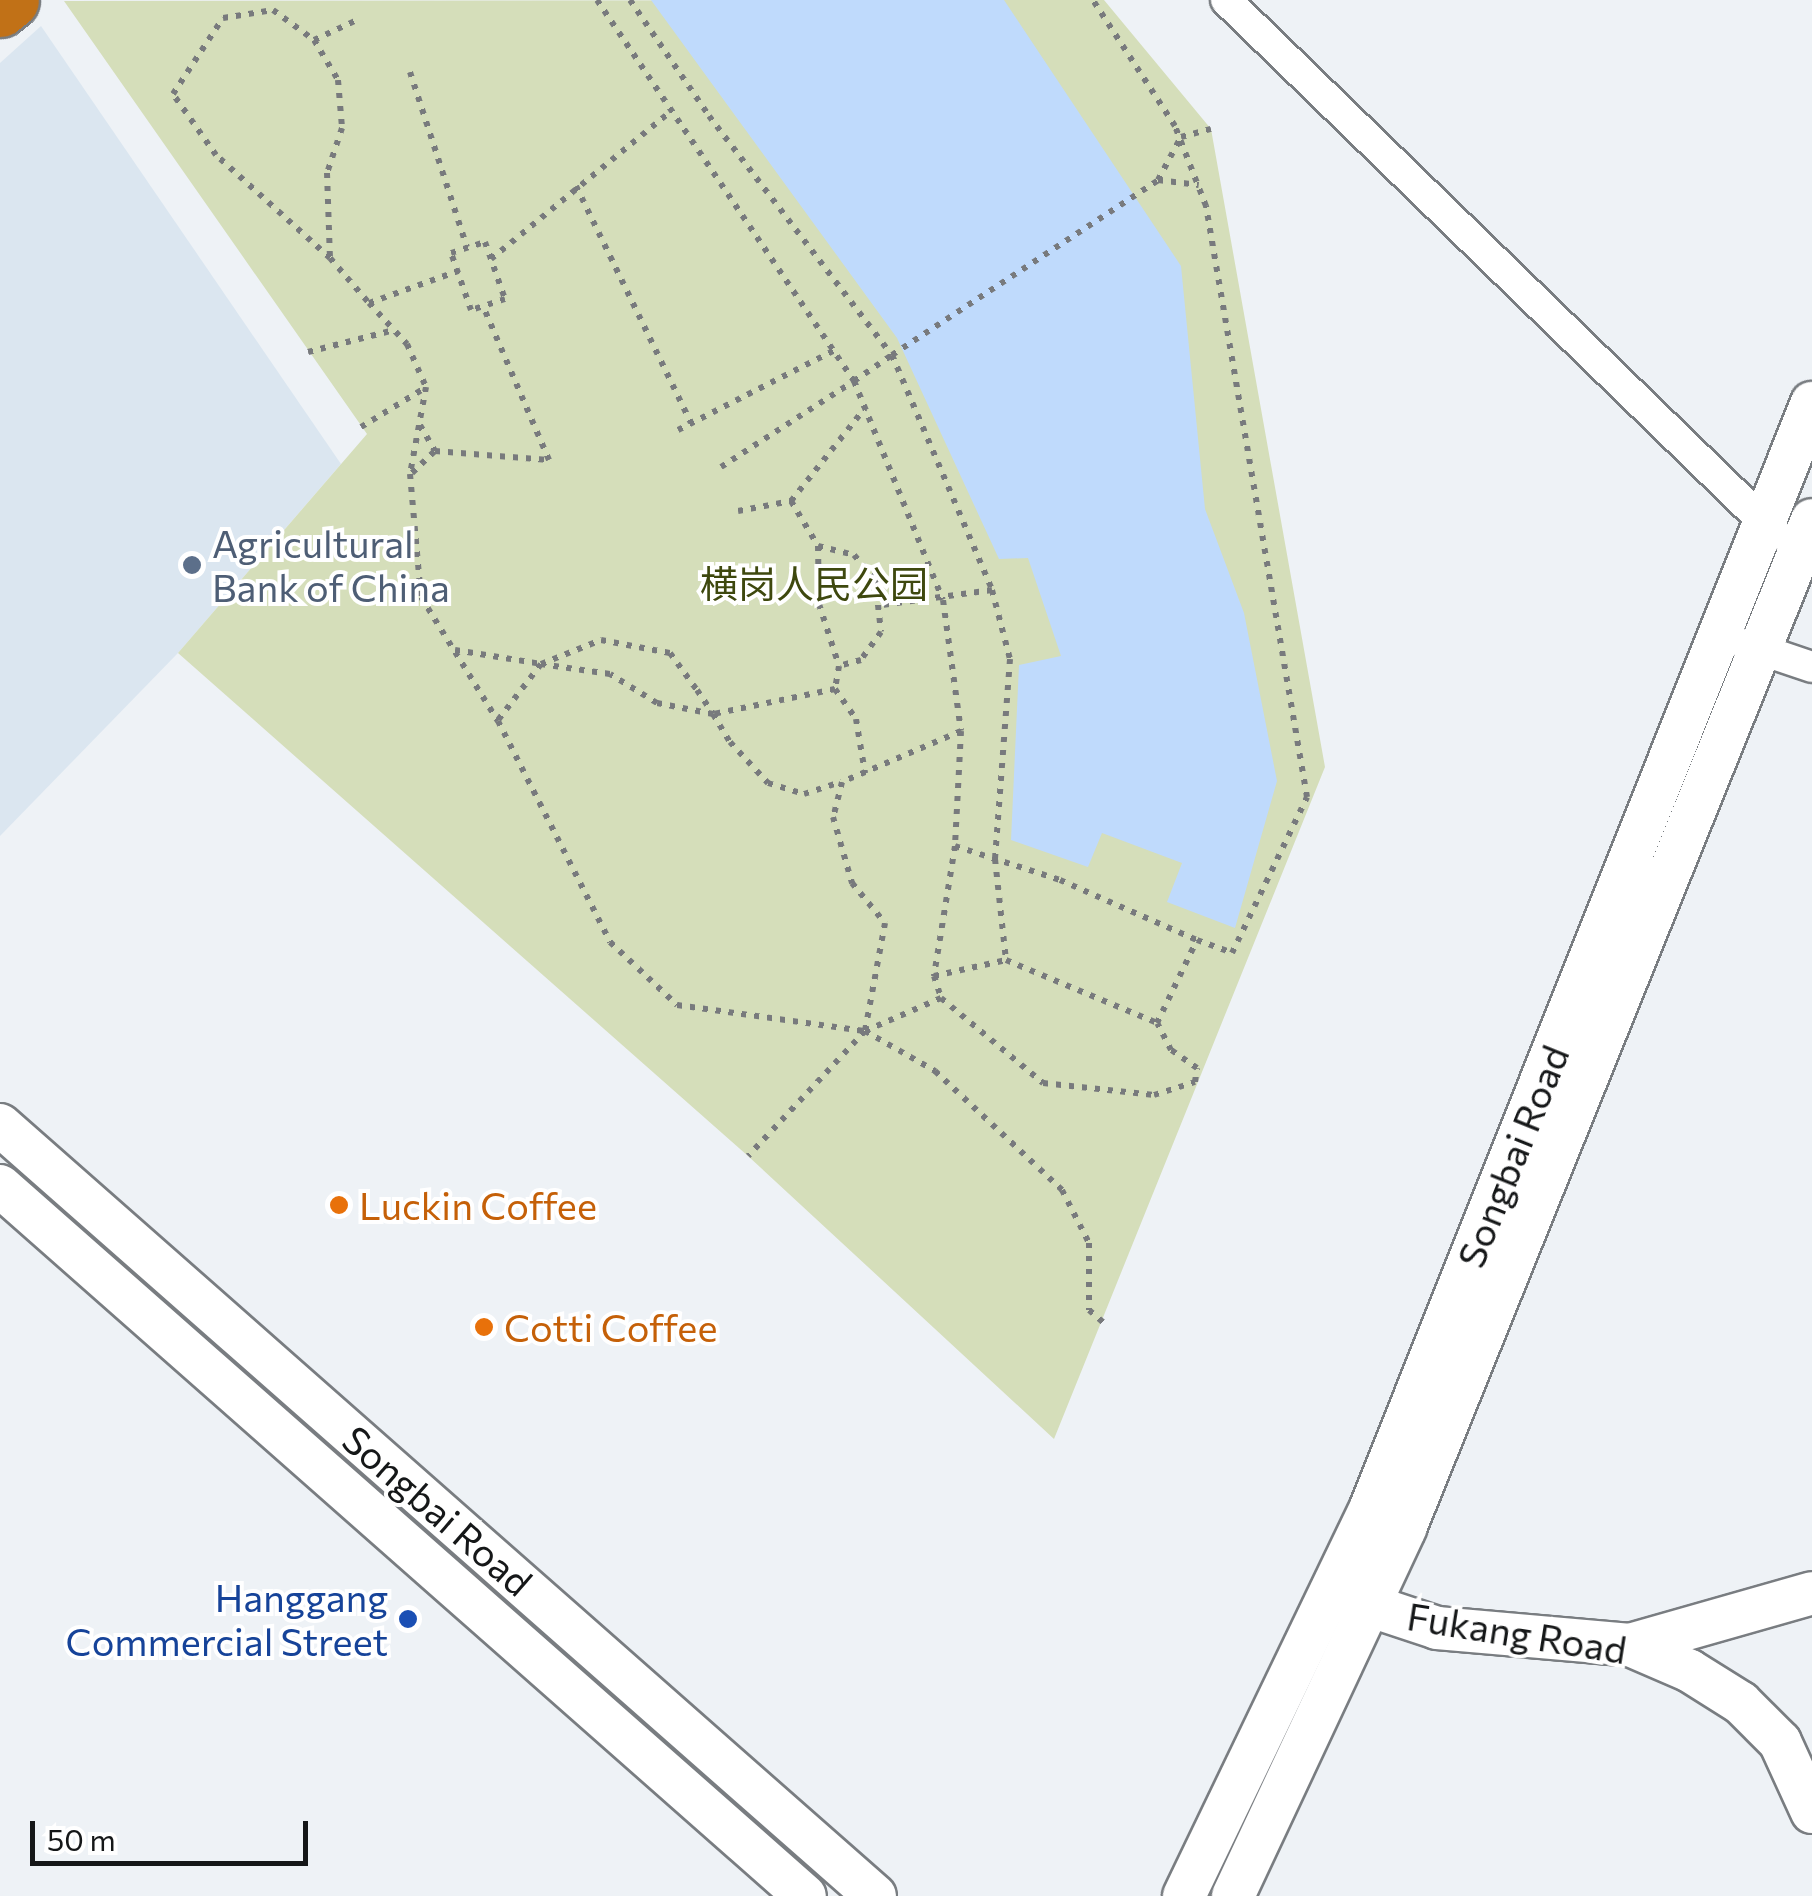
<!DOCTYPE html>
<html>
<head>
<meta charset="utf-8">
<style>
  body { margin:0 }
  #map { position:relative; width:1812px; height:1896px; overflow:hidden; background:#eef2f6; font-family:Commissioner,"Noto Sans SC",sans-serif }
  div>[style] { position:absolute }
  .built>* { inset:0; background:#dbe6f0 }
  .green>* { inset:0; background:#d5deba }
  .water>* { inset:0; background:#bfdafc }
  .path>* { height:6px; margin-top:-3px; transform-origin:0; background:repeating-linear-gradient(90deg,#787a7d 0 5px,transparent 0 13px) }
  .roads { filter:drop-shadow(2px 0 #797d81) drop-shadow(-2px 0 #797d81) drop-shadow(0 2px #797d81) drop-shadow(0 -2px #797d81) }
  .street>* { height:30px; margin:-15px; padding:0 15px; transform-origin:15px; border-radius:15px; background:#fff }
  .secondary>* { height:42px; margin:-21px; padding:0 21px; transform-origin:21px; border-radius:21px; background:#fff }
  .highway>* { height:55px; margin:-27.5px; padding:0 27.5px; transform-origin:27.5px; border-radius:27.5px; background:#c17117 }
  .dots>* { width:28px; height:28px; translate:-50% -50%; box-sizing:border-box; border:5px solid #fff; border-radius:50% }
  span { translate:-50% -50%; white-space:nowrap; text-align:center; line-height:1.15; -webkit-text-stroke:8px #fff; paint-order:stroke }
  .service-label { font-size:38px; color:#4e5e75 }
  .left { translate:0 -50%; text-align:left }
  .park-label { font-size:38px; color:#3e480e }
  .street-label { font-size:38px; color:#151718 }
  .food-label { font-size:38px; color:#c56008 }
  .transit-label { font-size:38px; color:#164399 }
  .right { translate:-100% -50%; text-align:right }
  .scale { position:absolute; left:30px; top:1821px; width:278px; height:45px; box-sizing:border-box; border:5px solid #151718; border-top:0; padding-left:12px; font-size:30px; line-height:35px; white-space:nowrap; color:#151718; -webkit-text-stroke:8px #fff; paint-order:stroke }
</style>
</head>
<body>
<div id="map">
  <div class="built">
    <i style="clip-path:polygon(41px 26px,341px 464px,178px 653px,0 836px,0 63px)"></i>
  </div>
  <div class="green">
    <i style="clip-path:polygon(1104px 0,1211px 129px,1325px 767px,1054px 1439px,748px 1156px,178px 653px,367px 434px,64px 1px)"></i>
  </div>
  <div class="water">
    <i style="clip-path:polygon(651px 0,1004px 0,1181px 266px,1205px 509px,1244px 613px,1277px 781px,1235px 928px,1167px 902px,1182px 863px,1102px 833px,1088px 867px,1011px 840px,1019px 665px,1061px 656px,1028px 558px,999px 559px,897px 338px)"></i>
  </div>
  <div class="path">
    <i style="left:597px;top:0;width:460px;rotate:56deg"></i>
    <i style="left:854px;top:381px;width:46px;rotate:-34.4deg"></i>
    <i style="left:892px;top:355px;width:255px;rotate:66.9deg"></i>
    <i style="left:992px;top:590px;width:111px;rotate:172.2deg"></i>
    <i style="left:630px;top:0;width:140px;rotate:55.7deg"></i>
    <i style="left:709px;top:116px;width:301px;rotate:52.6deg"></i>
    <i style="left:892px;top:355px;width:318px;rotate:-33.3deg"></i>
    <i style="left:1158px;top:180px;width:49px;rotate:-61.9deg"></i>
    <i style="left:1181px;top:137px;width:31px;rotate:-15deg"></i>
    <i style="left:314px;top:40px;width:47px;rotate:59deg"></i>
    <i style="left:338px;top:80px;width:48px;rotate:85.2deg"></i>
    <i style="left:342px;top:128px;width:47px;rotate:108.4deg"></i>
    <i style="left:327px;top:173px;width:85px;rotate:88deg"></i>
    <i style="left:330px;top:258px;width:60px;rotate:49.1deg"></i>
    <i style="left:369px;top:303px;width:95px;rotate:-19.8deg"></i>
    <i style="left:410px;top:72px;width:184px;rotate:72deg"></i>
    <i style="left:1158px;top:180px;width:41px;rotate:7deg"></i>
    <i style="left:576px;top:186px;width:263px;rotate:64.1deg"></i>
    <i style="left:485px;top:242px;width:60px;rotate:70.7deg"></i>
    <i style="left:505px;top:299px;width:36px;rotate:162deg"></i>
    <i style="left:471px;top:310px;width:60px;rotate:-109.3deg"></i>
    <i style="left:451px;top:253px;width:36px;rotate:-18deg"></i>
    <i style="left:330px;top:258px;width:154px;rotate:-137.9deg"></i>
    <i style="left:216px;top:155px;width:75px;rotate:-125.2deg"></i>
    <i style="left:173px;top:94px;width:91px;rotate:-56.7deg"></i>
    <i style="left:223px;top:18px;width:51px;rotate:-9.1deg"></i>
    <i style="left:273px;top:10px;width:51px;rotate:36.2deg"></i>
    <i style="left:314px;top:40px;width:50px;rotate:-25deg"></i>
    <i style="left:491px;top:259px;width:232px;rotate:-39.4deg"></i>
    <i style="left:369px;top:303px;width:56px;rotate:47.2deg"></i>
    <i style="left:407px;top:344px;width:47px;rotate:66.2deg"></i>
    <i style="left:426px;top:387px;width:88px;rotate:100.4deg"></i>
    <i style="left:410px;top:474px;width:123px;rotate:84.9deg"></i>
    <i style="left:421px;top:597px;width:146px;rotate:58.2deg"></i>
    <i style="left:498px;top:721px;width:248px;rotate:63.1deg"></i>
    <i style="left:610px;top:942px;width:92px;rotate:43.2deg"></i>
    <i style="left:677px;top:1005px;width:189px;rotate:7.9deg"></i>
    <i style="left:308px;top:352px;width:89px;rotate:-14.3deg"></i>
    <i style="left:420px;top:425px;width:30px;rotate:60deg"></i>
    <i style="left:361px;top:427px;width:75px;rotate:-31.4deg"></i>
    <i style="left:678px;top:430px;width:176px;rotate:-27deg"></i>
    <i style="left:721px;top:467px;width:158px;rotate:-32.9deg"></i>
    <i style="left:854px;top:381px;width:236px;rotate:67.9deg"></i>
    <i style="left:943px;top:600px;width:132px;rotate:82.2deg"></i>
    <i style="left:961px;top:731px;width:129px;rotate:156.8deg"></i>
    <i style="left:842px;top:782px;width:36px;rotate:104deg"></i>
    <i style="left:833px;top:817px;width:69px;rotate:73.9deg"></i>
    <i style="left:852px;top:883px;width:52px;rotate:50.5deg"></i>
    <i style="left:885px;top:923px;width:110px;rotate:100.5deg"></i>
    <i style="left:865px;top:1031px;width:171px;rotate:133.1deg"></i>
    <i style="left:412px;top:473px;width:32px;rotate:-44deg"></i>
    <i style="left:435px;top:451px;width:114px;rotate:4.5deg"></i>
    <i style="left:549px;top:460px;width:168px;rotate:-113.2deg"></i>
    <i style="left:791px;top:501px;width:119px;rotate:-51.5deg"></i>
    <i style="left:738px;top:511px;width:54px;rotate:-10.7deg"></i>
    <i style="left:791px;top:501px;width:52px;rotate:59deg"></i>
    <i style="left:818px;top:546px;width:37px;rotate:14deg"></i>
    <i style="left:854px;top:555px;width:32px;rotate:49deg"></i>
    <i style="left:875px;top:579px;width:53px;rotate:83.5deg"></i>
    <i style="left:881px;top:632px;width:34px;rotate:126deg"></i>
    <i style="left:861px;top:660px;width:23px;rotate:165deg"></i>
    <i style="left:818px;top:546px;width:58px;rotate:89deg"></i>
    <i style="left:819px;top:604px;width:65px;rotate:72.1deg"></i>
    <i style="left:839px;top:666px;width:23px;rotate:100deg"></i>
    <i style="left:835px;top:689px;width:37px;rotate:55deg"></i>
    <i style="left:856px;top:719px;width:55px;rotate:80.5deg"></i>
    <i style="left:992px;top:590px;width:71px;rotate:75.4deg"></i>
    <i style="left:1010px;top:659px;width:201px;rotate:94.3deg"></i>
    <i style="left:995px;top:859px;width:102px;rotate:83.8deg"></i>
    <i style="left:455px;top:650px;width:87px;rotate:9.2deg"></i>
    <i style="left:541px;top:664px;width:71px;rotate:127.5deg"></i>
    <i style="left:835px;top:689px;width:125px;rotate:168.4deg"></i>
    <i style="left:713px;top:714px;width:57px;rotate:-168.9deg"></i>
    <i style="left:657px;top:703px;width:55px;rotate:-148.3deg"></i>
    <i style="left:610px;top:674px;width:70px;rotate:-171.8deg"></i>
    <i style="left:541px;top:664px;width:65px;rotate:-21.8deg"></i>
    <i style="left:601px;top:640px;width:70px;rotate:10.7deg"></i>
    <i style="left:670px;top:653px;width:46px;rotate:53.9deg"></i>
    <i style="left:697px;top:690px;width:29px;rotate:56deg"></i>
    <i style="left:713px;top:714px;width:33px;rotate:59deg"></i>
    <i style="left:730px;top:742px;width:56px;rotate:47.2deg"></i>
    <i style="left:768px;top:783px;width:38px;rotate:17deg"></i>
    <i style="left:804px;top:794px;width:39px;rotate:-18deg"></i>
    <i style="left:961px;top:731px;width:115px;rotate:93deg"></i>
    <i style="left:955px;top:846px;width:132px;rotate:99.2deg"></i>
    <i style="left:934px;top:976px;width:23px;rotate:72deg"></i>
    <i style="left:941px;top:998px;width:83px;rotate:156.5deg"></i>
    <i style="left:865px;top:1031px;width:81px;rotate:29.7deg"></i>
    <i style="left:935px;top:1071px;width:174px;rotate:43.1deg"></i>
    <i style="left:1062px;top:1190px;width:59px;rotate:63deg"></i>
    <i style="left:1089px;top:1243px;width:67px;rotate:90deg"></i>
    <i style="left:1089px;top:1310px;width:20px;rotate:41deg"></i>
    <i style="left:955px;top:846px;width:110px;rotate:17.9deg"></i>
    <i style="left:1060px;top:880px;width:150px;rotate:23.7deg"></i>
    <i style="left:934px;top:976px;width:74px;rotate:-12.5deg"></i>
    <i style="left:1006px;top:960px;width:164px;rotate:22.6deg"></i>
    <i style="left:1157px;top:1023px;width:92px;rotate:-64.3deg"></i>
    <i style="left:1197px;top:940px;width:37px;rotate:20deg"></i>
    <i style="left:1232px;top:953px;width:173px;rotate:-64.3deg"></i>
    <i style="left:1307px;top:797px;width:600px;rotate:-99.7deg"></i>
    <i style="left:1206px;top:206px;width:86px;rotate:-111.2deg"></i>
    <i style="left:1175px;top:126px;width:150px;rotate:-123.1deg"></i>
    <i style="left:941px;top:998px;width:133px;rotate:39.8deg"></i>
    <i style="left:1043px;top:1083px;width:112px;rotate:6.2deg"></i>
    <i style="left:1154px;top:1095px;width:43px;rotate:-17.6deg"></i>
    <i style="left:1195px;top:1082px;width:14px;rotate:-82deg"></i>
    <i style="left:1197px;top:1068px;width:32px;rotate:-145deg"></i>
    <i style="left:1171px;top:1050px;width:30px;rotate:-117deg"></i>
  </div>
  <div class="roads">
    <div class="street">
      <i style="left:1226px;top:0;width:767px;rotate:44.15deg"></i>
      <i style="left:1744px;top:644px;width:72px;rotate:18.7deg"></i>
    </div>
    <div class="secondary">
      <i style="left:0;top:1125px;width:1166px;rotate:41.38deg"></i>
      <i style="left:0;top:1186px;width:1073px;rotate:41.41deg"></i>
      <i style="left:1344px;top:1597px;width:98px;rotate:18.4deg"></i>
      <i style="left:1437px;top:1628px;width:194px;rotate:5deg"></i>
      <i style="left:1630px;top:1645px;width:65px;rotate:23.4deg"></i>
      <i style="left:1690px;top:1671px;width:60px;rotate:32.1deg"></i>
      <i style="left:1741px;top:1703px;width:55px;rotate:45deg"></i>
      <i style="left:1780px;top:1742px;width:77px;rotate:65.4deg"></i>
      <i style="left:1630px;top:1645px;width:189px;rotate:-15.9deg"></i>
      <i style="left:1184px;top:1896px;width:432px;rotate:-64.3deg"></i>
      <i style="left:1371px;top:1507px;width:1189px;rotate:-68.23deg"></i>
      <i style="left:1233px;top:1896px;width:406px;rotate:-64.9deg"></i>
      <i style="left:1405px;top:1528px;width:1087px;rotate:-68.01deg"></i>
    </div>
    <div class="highway">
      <i style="left:0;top:9px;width:14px;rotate:-39deg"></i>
    </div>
  </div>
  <div class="dots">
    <i style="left:192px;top:565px;background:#5c6f8a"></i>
    <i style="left:339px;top:1205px;background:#e8710a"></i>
    <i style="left:484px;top:1327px;background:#e8710a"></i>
    <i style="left:408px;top:1619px;background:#1a4fb4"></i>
  </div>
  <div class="service-label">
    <span class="left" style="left:212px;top:565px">Agricultural<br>Bank of China</span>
  </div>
  <div class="park-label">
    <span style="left:814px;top:583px">横岗人民公园</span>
  </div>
  <div class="street-label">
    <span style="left:1512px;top:1156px;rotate:-68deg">Songbai Road</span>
    <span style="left:438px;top:1510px;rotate:41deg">Songbai Road</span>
    <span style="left:1517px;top:1632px;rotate:9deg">Fukang Road</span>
  </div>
  <div class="food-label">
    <span class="left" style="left:359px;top:1205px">Luckin Coffee</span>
    <span class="left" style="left:504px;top:1327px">Cotti Coffee</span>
  </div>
  <div class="transit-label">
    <span class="right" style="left:388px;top:1619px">Hanggang<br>Commercial Street</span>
  </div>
  <div class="scale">50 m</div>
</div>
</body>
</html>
